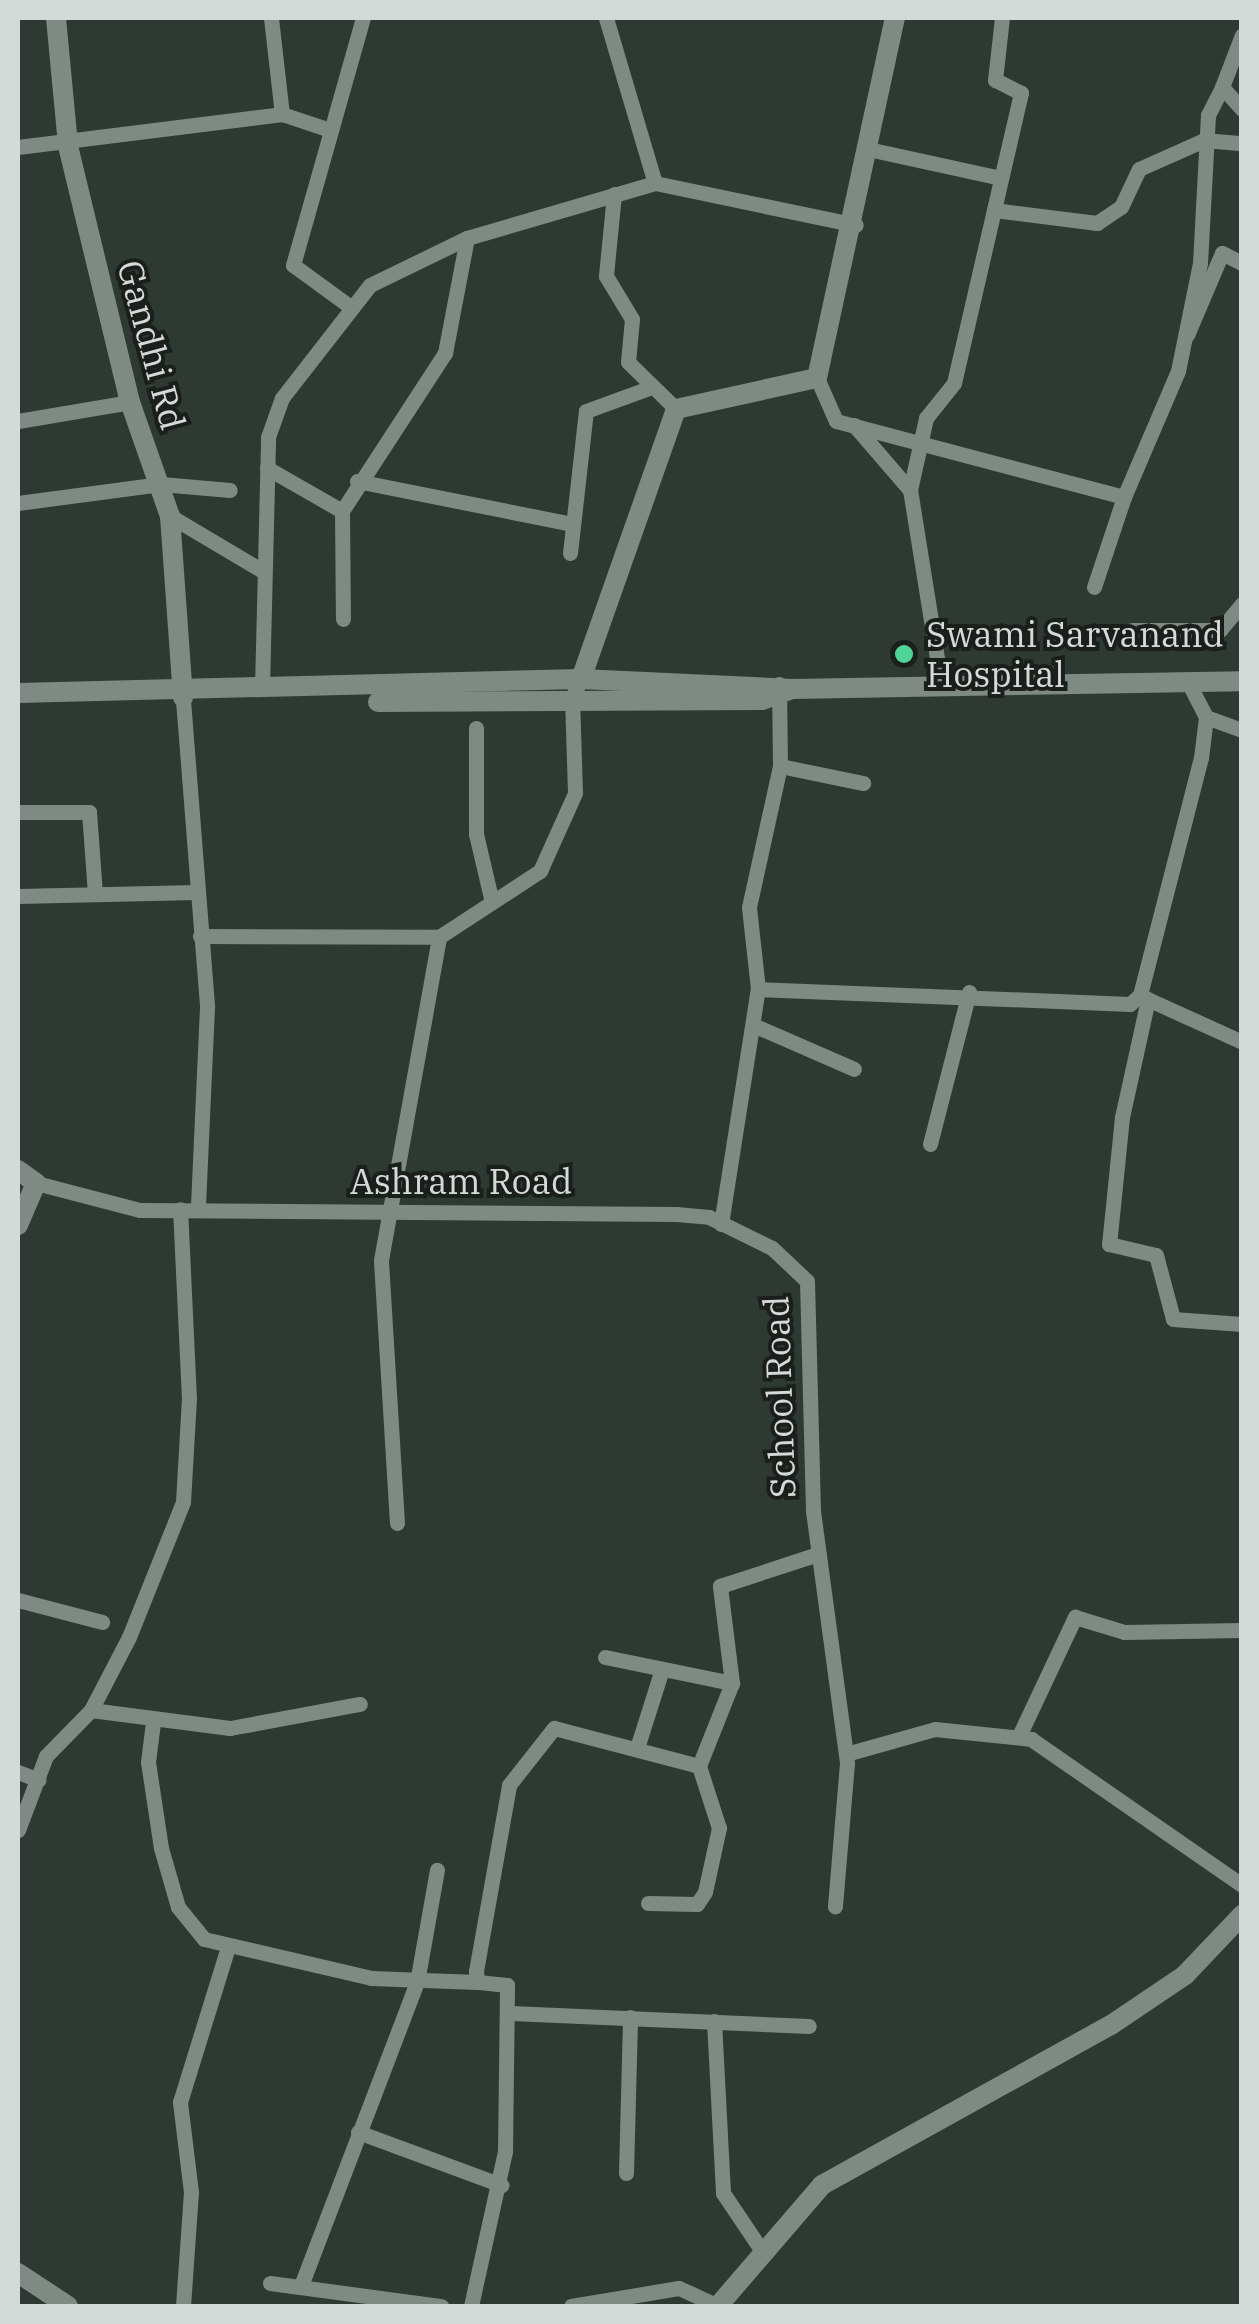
<!DOCTYPE html>
<html>
<head>
<meta charset="utf-8">
<style>
  body { margin:0 }
  #map { position:relative; width:1259px; height:2324px; overflow:hidden; background:#2f3933; font-family:"IBM Plex Serif",serif }
  div>[style] { position:absolute }
  .street>* { height:15px; margin:-7.5px; padding:0 7.5px; transform-origin:7.5px; border-radius:7.5px; background:#7f8a84 }
  .secondary>* { height:20px; margin:-10px; padding:0 10px; transform-origin:10px; border-radius:10px; background:#7f8a84 }
  .dots>* { width:28px; height:28px; translate:-50% -50%; box-sizing:border-box; border:5px solid #1b1f1c; border-radius:50% }
  span { translate:-50% -50%; white-space:nowrap; text-align:center; line-height:1.15; -webkit-text-stroke:8px #1b1f1c; paint-order:stroke }
  .street-label { font-size:35px; color:#d4dad7 }
  .poi-label { font-size:35px; color:#d4dad7 }
  .left { translate:0 -50%; text-align:left }
  .frame { position:absolute; inset:0; border:20px solid #d4dad7; pointer-events:none }
</style>
</head>
<body>
<div id="map">
  <div class="street">
    <i style="left:271px;top:18px;width:97px;rotate:83.5deg"></i>
    <i style="left:606px;top:18px;width:172px;rotate:73.5deg"></i>
    <i style="left:1242px;top:35px;width:56px;rotate:111deg"></i>
    <i style="left:1222px;top:87px;width:30px;rotate:48deg"></i>
    <i style="left:18px;top:147px;width:266px;rotate:-7.1deg"></i>
    <i style="left:282px;top:114px;width:47px;rotate:18.4deg"></i>
    <i style="left:868px;top:149px;width:136px;rotate:12.3deg"></i>
    <i style="left:614px;top:194px;width:82px;rotate:95.6deg"></i>
    <i style="left:606px;top:276px;width:50px;rotate:58.8deg"></i>
    <i style="left:632px;top:319px;width:43px;rotate:95.3deg"></i>
    <i style="left:628px;top:362px;width:67px;rotate:44.4deg"></i>
    <i style="left:994px;top:210px;width:104px;rotate:7.2deg"></i>
    <i style="left:1097px;top:223px;width:29px;rotate:-34deg"></i>
    <i style="left:1121px;top:207px;width:42px;rotate:-64.7deg"></i>
    <i style="left:1139px;top:169px;width:71px;rotate:-24deg"></i>
    <i style="left:1204px;top:140px;width:38px;rotate:5deg"></i>
    <i style="left:352px;top:308px;width:73px;rotate:-143.9deg"></i>
    <i style="left:293px;top:265px;width:257px;rotate:-74.2deg"></i>
    <i style="left:1187px;top:335px;width:89px;rotate:-66.9deg"></i>
    <i style="left:1222px;top:253px;width:22px;rotate:27deg"></i>
    <i style="left:817px;top:378px;width:47px;rotate:66.2deg"></i>
    <i style="left:836px;top:421px;width:298px;rotate:14.8deg"></i>
    <i style="left:1124px;top:497px;width:137px;rotate:-66.8deg"></i>
    <i style="left:1178px;top:371px;width:110px;rotate:-78.5deg"></i>
    <i style="left:1200px;top:263px;width:148px;rotate:-86.9deg"></i>
    <i style="left:1208px;top:115px;width:31px;rotate:-63deg"></i>
    <i style="left:18px;top:421px;width:114px;rotate:-9.6deg"></i>
    <i style="left:854px;top:425px;width:86px;rotate:49.3deg"></i>
    <i style="left:267px;top:468px;width:86px;rotate:29.8deg"></i>
    <i style="left:342px;top:511px;width:108px;rotate:89.5deg"></i>
    <i style="left:357px;top:481px;width:220px;rotate:11.3deg"></i>
    <i style="left:18px;top:503px;width:144px;rotate:-7.6deg"></i>
    <i style="left:161px;top:484px;width:69px;rotate:5deg"></i>
    <i style="left:342px;top:511px;width:189px;rotate:-56.9deg"></i>
    <i style="left:445px;top:353px;width:117px;rotate:-79.2deg"></i>
    <i style="left:170px;top:516px;width:106px;rotate:30.7deg"></i>
    <i style="left:570px;top:553px;width:143px;rotate:-83.6deg"></i>
    <i style="left:586px;top:411px;width:67px;rotate:-20.1deg"></i>
    <i style="left:1094px;top:587px;width:95px;rotate:-71.6deg"></i>
    <i style="left:1132px;top:630px;width:88px"></i>
    <i style="left:1220px;top:630px;width:34px;rotate:-50deg"></i>
    <i style="left:941px;top:683px;width:195px;rotate:-99.1deg"></i>
    <i style="left:910px;top:490px;width:74px;rotate:-77.5deg"></i>
    <i style="left:926px;top:418px;width:45px;rotate:-51.3deg"></i>
    <i style="left:954px;top:383px;width:298px;rotate:-77deg"></i>
    <i style="left:1021px;top:93px;width:29px;rotate:-153deg"></i>
    <i style="left:995px;top:80px;width:62px;rotate:-83.6deg"></i>
    <i style="left:262px;top:688px;width:251px;rotate:-88.6deg"></i>
    <i style="left:268px;top:437px;width:41px;rotate:-70.3deg"></i>
    <i style="left:282px;top:398px;width:143px;rotate:-52.1deg"></i>
    <i style="left:370px;top:285px;width:108px;rotate:-25.9deg"></i>
    <i style="left:467px;top:238px;width:196px;rotate:-16.3deg"></i>
    <i style="left:655px;top:183px;width:205px;rotate:11.8deg"></i>
    <i style="left:183px;top:700px;width:308px;rotate:85.5deg"></i>
    <i style="left:207px;top:1007px;width:202px;rotate:92.6deg"></i>
    <i style="left:1206px;top:717px;width:38px;rotate:20deg"></i>
    <i style="left:476px;top:728px;width:106px;rotate:90deg"></i>
    <i style="left:476px;top:834px;width:70px;rotate:76.8deg"></i>
    <i style="left:780px;top:766px;width:85px;rotate:11.6deg"></i>
    <i style="left:18px;top:812px;width:71px"></i>
    <i style="left:89px;top:812px;width:82px;rotate:85.8deg"></i>
    <i style="left:18px;top:896px;width:178px;rotate:-1.3deg"></i>
    <i style="left:200px;top:936px;width:239px;rotate:0.2deg"></i>
    <i style="left:439px;top:937px;width:121px;rotate:-33.2deg"></i>
    <i style="left:540px;top:871px;width:85px;rotate:-65.8deg"></i>
    <i style="left:575px;top:793px;width:96px;rotate:-91.8deg"></i>
    <i style="left:572px;top:697px;width:20px;rotate:-63deg"></i>
    <i style="left:758px;top:989px;width:372px;rotate:2.3deg"></i>
    <i style="left:1130px;top:1004px;width:13px;rotate:-42deg"></i>
    <i style="left:1140px;top:995px;width:245px;rotate:-75.6deg"></i>
    <i style="left:1201px;top:758px;width:41px;rotate:-83deg"></i>
    <i style="left:1206px;top:717px;width:42px;rotate:-117.2deg"></i>
    <i style="left:1143px;top:997px;width:109px;rotate:24.4deg"></i>
    <i style="left:1148px;top:999px;width:121px;rotate:102.4deg"></i>
    <i style="left:1122px;top:1117px;width:128px;rotate:95.8deg"></i>
    <i style="left:1109px;top:1244px;width:48px;rotate:13.2deg"></i>
    <i style="left:1156px;top:1255px;width:66px;rotate:75.1deg"></i>
    <i style="left:1173px;top:1319px;width:69px;rotate:4.1deg"></i>
    <i style="left:753px;top:1025px;width:110px;rotate:23.5deg"></i>
    <i style="left:930px;top:1144px;width:157px;rotate:-75.6deg"></i>
    <i style="left:36px;top:1183px;width:107px;rotate:14.6deg"></i>
    <i style="left:140px;top:1210px;width:536px;rotate:0.43deg"></i>
    <i style="left:676px;top:1214px;width:33px;rotate:5deg"></i>
    <i style="left:709px;top:1217px;width:70px;rotate:26.2deg"></i>
    <i style="left:772px;top:1248px;width:48px;rotate:43.3deg"></i>
    <i style="left:807px;top:1281px;width:230px;rotate:88.5deg"></i>
    <i style="left:813px;top:1511px;width:254px;rotate:82.3deg"></i>
    <i style="left:847px;top:1763px;width:144px;rotate:94.8deg"></i>
    <i style="left:721px;top:1224px;width:238px;rotate:-81.1deg"></i>
    <i style="left:758px;top:989px;width:82px;rotate:-96.3deg"></i>
    <i style="left:749px;top:907px;width:144px;rotate:-77.6deg"></i>
    <i style="left:780px;top:766px;width:82px;rotate:-90.7deg"></i>
    <i style="left:397px;top:1523px;width:263px;rotate:-93.5deg"></i>
    <i style="left:381px;top:1260px;width:328px;rotate:-79.8deg"></i>
    <i style="left:18px;top:1600px;width:87px;rotate:14.7deg"></i>
    <i style="left:605px;top:1657px;width:130px;rotate:11.6deg"></i>
    <i style="left:91px;top:1710px;width:140px;rotate:7.4deg"></i>
    <i style="left:230px;top:1728px;width:132px;rotate:-10.5deg"></i>
    <i style="left:153px;top:1722px;width:40px;rotate:97.1deg"></i>
    <i style="left:148px;top:1762px;width:87px;rotate:81.4deg"></i>
    <i style="left:161px;top:1848px;width:61px;rotate:73.9deg"></i>
    <i style="left:178px;top:1907px;width:41px;rotate:50.9deg"></i>
    <i style="left:204px;top:1939px;width:171px;rotate:13.1deg"></i>
    <i style="left:371px;top:1978px;width:106px;rotate:2.2deg"></i>
    <i style="left:1019px;top:1736px;width:132px;rotate:-64.8deg"></i>
    <i style="left:1075px;top:1617px;width:51px;rotate:17deg"></i>
    <i style="left:1124px;top:1632px;width:118px;rotate:-1deg"></i>
    <i style="left:637px;top:1748px;width:83px;rotate:-72.4deg"></i>
    <i style="left:846px;top:1754px;width:92px;rotate:-15.7deg"></i>
    <i style="left:935px;top:1729px;width:97px;rotate:5.9deg"></i>
    <i style="left:1031px;top:1739px;width:257px;rotate:34.7deg"></i>
    <i style="left:18px;top:1772px;width:22px;rotate:21deg"></i>
    <i style="left:18px;top:1830px;width:79px;rotate:-69.3deg"></i>
    <i style="left:46px;top:1756px;width:64px;rotate:-45.6deg"></i>
    <i style="left:91px;top:1710px;width:82px;rotate:-62.5deg"></i>
    <i style="left:129px;top:1637px;width:145px;rotate:-68.2deg"></i>
    <i style="left:183px;top:1502px;width:103px;rotate:-86.7deg"></i>
    <i style="left:189px;top:1399px;width:190px;rotate:-92.7deg"></i>
    <i style="left:648px;top:1903px;width:49px;rotate:1.2deg"></i>
    <i style="left:697px;top:1904px;width:14px;rotate:-56deg"></i>
    <i style="left:705px;top:1892px;width:66px;rotate:-77.7deg"></i>
    <i style="left:719px;top:1828px;width:65px;rotate:-107.9deg"></i>
    <i style="left:511px;top:2013px;width:298px;rotate:2.5deg"></i>
    <i style="left:714px;top:2021px;width:172px;rotate:87deg"></i>
    <i style="left:723px;top:2193px;width:73px;rotate:56.1deg"></i>
    <i style="left:358px;top:2132px;width:153px;rotate:20.3deg"></i>
    <i style="left:626px;top:2173px;width:156px;rotate:-88.5deg"></i>
    <i style="left:270px;top:2283px;width:173px;rotate:7.7deg"></i>
    <i style="left:302px;top:2283px;width:322px;rotate:-69.1deg"></i>
    <i style="left:417px;top:1982px;width:114px;rotate:-79.9deg"></i>
    <i style="left:183px;top:2306px;width:114px;rotate:-86deg"></i>
    <i style="left:191px;top:2192px;width:91px;rotate:-97deg"></i>
    <i style="left:180px;top:2102px;width:162px;rotate:-72.8deg"></i>
    <i style="left:471px;top:2306px;width:158px;rotate:-77.6deg"></i>
    <i style="left:505px;top:2152px;width:167px;rotate:-89.3deg"></i>
    <i style="left:507px;top:1985px;width:30px;rotate:-174deg"></i>
    <i style="left:477px;top:1982px;width:11px;rotate:-95deg"></i>
    <i style="left:476px;top:1971px;width:189px;rotate:-79.9deg"></i>
    <i style="left:509px;top:1785px;width:73px;rotate:-51.7deg"></i>
    <i style="left:554px;top:1728px;width:150px;rotate:14.7deg"></i>
    <i style="left:699px;top:1766px;width:89px;rotate:-68.3deg"></i>
    <i style="left:732px;top:1683px;width:98px;rotate:-97.1deg"></i>
    <i style="left:720px;top:1586px;width:103px;rotate:-18.1deg"></i>
    <i style="left:571px;top:2306px;width:109px;rotate:-9.5deg"></i>
    <i style="left:679px;top:2288px;width:43px;rotate:24.8deg"></i>
  </div>
  <div class="secondary">
    <i style="left:56px;top:18px;width:129px;rotate:84.6deg"></i>
    <i style="left:68px;top:146px;width:263px;rotate:76.4deg"></i>
    <i style="left:130px;top:402px;width:121px;rotate:70.7deg"></i>
    <i style="left:170px;top:516px;width:182px;rotate:85.9deg"></i>
    <i style="left:581px;top:679px;width:286px;rotate:-70.6deg"></i>
    <i style="left:676px;top:409px;width:144px;rotate:-12.4deg"></i>
    <i style="left:817px;top:378px;width:368px;rotate:-77.8deg"></i>
    <i style="left:18px;top:693px;width:563px;rotate:-1.42deg"></i>
    <i style="left:581px;top:679px;width:212px;rotate:2.7deg"></i>
    <i style="left:793px;top:689px;width:449px;rotate:-1deg"></i>
    <i style="left:378px;top:702px;width:384px;rotate:-0.3deg"></i>
    <i style="left:762px;top:700px;width:33px;rotate:-20deg"></i>
    <i style="left:18px;top:1170px;width:22px;rotate:36deg"></i>
    <i style="left:36px;top:1183px;width:46px;rotate:113.2deg"></i>
    <i style="left:18px;top:2273px;width:60px;rotate:33.4deg"></i>
    <i style="left:718px;top:2306px;width:160px;rotate:-49.3deg"></i>
    <i style="left:822px;top:2185px;width:330px;rotate:-29deg"></i>
    <i style="left:1111px;top:2025px;width:89px;rotate:-34deg"></i>
    <i style="left:1185px;top:1975px;width:83px;rotate:-46.5deg"></i>
  </div>
  <div class="dots">
    <i style="left:904px;top:654px;background:#4fd399"></i>
  </div>
  <div class="street-label">
    <span style="left:152px;top:345px;rotate:75deg">Gandhi Rd</span>
    <span style="left:461px;top:1181px">Ashram Road</span>
    <span style="left:779px;top:1397px;rotate:-92deg">School Road</span>
  </div>
  <div class="poi-label">
    <span class="left" style="left:926px;top:654px">Swami Sarvanand<br>Hospital</span>
  </div>
  <div class="frame"></div>
</div>
</body>
</html>
